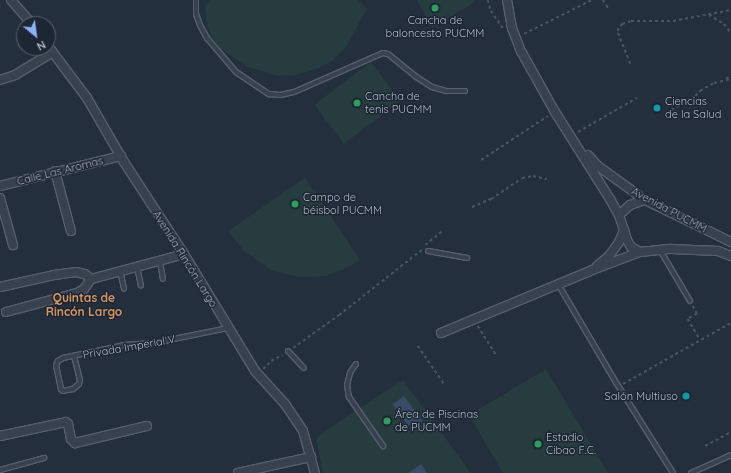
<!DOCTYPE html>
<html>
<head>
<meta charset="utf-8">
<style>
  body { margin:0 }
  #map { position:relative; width:731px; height:473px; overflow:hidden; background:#242f3e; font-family:Quicksand,sans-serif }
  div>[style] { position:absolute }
  .green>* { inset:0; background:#263c3f; transform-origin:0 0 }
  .water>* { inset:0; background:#394c67; transform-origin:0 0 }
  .path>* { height:1.5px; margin-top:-0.75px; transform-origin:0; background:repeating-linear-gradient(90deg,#44595c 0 3px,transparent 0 6px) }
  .roads { filter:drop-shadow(1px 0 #565f6c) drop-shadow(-1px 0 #565f6c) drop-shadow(0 1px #565f6c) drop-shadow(0 -1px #565f6c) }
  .service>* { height:4px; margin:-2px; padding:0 2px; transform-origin:2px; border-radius:2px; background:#38414e }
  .minor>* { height:8px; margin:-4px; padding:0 4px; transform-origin:4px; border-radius:4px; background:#38414e }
  .dots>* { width:11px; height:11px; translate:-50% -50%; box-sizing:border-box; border:2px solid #1d2633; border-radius:50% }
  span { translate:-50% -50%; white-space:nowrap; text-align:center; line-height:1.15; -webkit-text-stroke:3px #1d2633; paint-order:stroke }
  .poi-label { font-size:11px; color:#b4bcc9 }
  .left { translate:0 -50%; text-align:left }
  .right { translate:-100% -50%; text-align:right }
  .street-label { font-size:11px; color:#b4bcc9 }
  .neighbourhood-label { font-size:12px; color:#d59563; font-weight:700 }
  .north { position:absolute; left:16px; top:16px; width:40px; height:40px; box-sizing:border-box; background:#1d2633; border:1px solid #59626f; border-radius:50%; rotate:151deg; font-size:11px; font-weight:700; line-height:16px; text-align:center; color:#b4bcc9 }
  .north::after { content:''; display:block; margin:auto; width:14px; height:18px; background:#8ab4f8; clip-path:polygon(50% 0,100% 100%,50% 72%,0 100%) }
</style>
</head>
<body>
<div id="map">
  <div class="green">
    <i style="clip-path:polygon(210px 0,358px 0,367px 9px,346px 47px,332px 61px,316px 69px,296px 75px,277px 76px,246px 66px,221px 49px,212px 37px,207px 25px,205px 6px)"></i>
    <i style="clip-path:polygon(417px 0,474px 0,475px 2px,432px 28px)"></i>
    <i style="left:371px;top:62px;width:49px;height:71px;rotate:53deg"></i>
    <i style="clip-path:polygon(305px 178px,360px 260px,349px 267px,326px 276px,299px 277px,273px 271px,244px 251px,228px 231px)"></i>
    <i style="clip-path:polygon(546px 369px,608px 473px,503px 473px,469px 415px)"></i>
    <i style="clip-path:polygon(403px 380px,471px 473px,323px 473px,316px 439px,322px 433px)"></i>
  </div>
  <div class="water">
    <i style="left:404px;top:396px;width:31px;height:14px;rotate:54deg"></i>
    <i style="clip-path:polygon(421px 464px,427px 473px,408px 473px)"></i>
  </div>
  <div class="path">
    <i style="left:488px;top:0;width:11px;rotate:75deg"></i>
    <i style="left:491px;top:11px;width:21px;rotate:55deg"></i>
    <i style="left:603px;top:0;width:11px;rotate:56deg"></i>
    <i style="left:709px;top:15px;width:17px;rotate:31deg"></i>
    <i style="left:724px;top:24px;width:11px;rotate:52deg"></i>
    <i style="left:524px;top:34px;width:76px;rotate:-26.6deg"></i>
    <i style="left:630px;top:64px;width:35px;rotate:-112deg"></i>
    <i style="left:617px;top:31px;width:9px;rotate:-54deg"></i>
    <i style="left:622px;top:24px;width:9px;rotate:-18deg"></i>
    <i style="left:631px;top:21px;width:42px"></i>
    <i style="left:673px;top:21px;width:59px;rotate:-10.7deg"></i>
    <i style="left:726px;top:79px;width:6px;rotate:-39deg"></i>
    <i style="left:666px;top:113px;width:34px;rotate:-30deg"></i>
    <i style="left:695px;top:96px;width:7px;rotate:-45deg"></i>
    <i style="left:700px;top:91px;width:16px;rotate:-30deg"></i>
    <i style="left:714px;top:83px;width:17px;rotate:-13deg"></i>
    <i style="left:578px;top:132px;width:68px;rotate:-30deg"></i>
    <i style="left:481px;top:160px;width:80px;rotate:-33.3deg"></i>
    <i style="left:472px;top:207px;width:21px;rotate:-23deg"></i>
    <i style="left:491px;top:199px;width:37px;rotate:-34deg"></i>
    <i style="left:522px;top:178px;width:11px;rotate:-10deg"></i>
    <i style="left:533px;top:176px;width:14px;rotate:12deg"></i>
    <i style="left:425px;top:245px;width:22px;rotate:-39deg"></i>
    <i style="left:693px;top:306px;width:9px;rotate:63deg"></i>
    <i style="left:697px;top:314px;width:10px;rotate:151deg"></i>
    <i style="left:688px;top:319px;width:24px;rotate:60deg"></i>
    <i style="left:478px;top:326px;width:34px;rotate:58deg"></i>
    <i style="left:418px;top:346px;width:46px;rotate:55.6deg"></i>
    <i style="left:293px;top:348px;width:57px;rotate:-35.7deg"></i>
    <i style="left:339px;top:315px;width:107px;rotate:-38.2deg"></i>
    <i style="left:263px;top:369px;width:11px;rotate:-45deg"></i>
    <i style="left:271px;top:361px;width:13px;rotate:-27deg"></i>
    <i style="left:623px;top:384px;width:124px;rotate:-29.5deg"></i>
    <i style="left:705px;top:446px;width:30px;rotate:-28deg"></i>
  </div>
  <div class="roads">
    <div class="service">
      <i style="left:196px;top:0;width:14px;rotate:90deg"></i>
      <i style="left:196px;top:14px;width:12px;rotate:70deg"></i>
      <i style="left:200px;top:25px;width:15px;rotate:62deg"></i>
      <i style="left:207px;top:38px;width:45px;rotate:49.5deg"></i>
      <i style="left:236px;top:72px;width:40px;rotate:34deg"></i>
      <i style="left:269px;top:94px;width:11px;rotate:5deg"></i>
      <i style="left:280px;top:95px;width:14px;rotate:-12deg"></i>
      <i style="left:294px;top:92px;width:97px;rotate:-23.7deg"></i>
      <i style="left:383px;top:53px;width:5px;rotate:11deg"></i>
      <i style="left:388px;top:54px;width:35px;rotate:39deg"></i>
      <i style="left:415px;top:76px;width:20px;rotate:33deg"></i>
      <i style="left:432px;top:87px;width:15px;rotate:16deg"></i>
      <i style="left:446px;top:91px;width:19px"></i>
      <i style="left:660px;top:250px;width:59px;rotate:59.5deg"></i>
      <i style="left:428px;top:251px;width:40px;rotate:10deg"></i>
      <i style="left:160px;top:261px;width:18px;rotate:81deg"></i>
      <i style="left:137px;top:267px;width:19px;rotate:78deg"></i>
      <i style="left:120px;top:271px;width:18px;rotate:77deg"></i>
      <i style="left:558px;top:284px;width:116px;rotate:59.5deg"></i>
      <i style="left:617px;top:384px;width:105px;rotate:57.8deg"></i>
      <i style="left:288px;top:351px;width:23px;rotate:47deg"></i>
      <i style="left:74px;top:356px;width:25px;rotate:76deg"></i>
      <i style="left:80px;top:380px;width:4px;rotate:104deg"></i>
      <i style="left:79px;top:384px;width:8px;rotate:140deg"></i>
      <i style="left:73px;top:389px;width:10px;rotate:169deg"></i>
      <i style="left:63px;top:391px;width:3px;rotate:-135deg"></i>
      <i style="left:61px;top:389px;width:24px;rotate:-102deg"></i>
      <i style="left:56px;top:366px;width:5px;rotate:-68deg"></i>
      <i style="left:58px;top:361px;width:6px;rotate:-31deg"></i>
      <i style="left:63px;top:358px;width:62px;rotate:-12deg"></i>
      <i style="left:124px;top:345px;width:30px;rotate:-4deg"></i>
      <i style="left:154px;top:343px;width:76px;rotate:-11.5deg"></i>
      <i style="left:356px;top:364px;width:11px;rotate:124deg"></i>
      <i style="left:350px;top:373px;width:12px;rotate:104deg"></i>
      <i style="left:347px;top:385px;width:12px;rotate:81deg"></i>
      <i style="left:349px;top:397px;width:60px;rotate:55.2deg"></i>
      <i style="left:0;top:470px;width:46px;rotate:-15.3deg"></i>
      <i style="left:691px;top:473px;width:44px;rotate:-24.2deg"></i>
    </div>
    <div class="minor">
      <i style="left:11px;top:0;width:32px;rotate:49deg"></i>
      <i style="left:507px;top:0;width:28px;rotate:80deg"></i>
      <i style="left:512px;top:28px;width:25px;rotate:69deg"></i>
      <i style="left:521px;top:51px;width:70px;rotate:60.9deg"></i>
      <i style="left:555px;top:112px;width:103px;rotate:57.7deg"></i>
      <i style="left:610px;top:199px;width:18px;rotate:61deg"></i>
      <i style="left:619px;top:215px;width:26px;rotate:72deg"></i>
      <i style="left:627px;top:240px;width:8px;rotate:60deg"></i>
      <i style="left:631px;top:247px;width:10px;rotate:29deg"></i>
      <i style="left:48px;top:46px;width:65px;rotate:53.1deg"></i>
      <i style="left:87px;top:98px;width:74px;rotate:60deg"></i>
      <i style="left:124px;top:162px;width:110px;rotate:56.9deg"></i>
      <i style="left:184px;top:254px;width:137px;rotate:58.7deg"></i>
      <i style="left:255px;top:371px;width:45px;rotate:47.7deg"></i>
      <i style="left:285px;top:404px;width:32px;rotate:56deg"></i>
      <i style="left:303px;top:431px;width:44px;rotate:74.1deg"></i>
      <i style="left:0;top:80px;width:16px;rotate:-18deg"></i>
      <i style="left:15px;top:75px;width:44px;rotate:-31.2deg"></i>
      <i style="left:588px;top:155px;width:15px;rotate:48deg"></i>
      <i style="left:598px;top:166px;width:58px;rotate:35.9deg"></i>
      <i style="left:645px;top:200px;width:96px;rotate:26deg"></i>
      <i style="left:55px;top:171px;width:62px;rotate:75.1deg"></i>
      <i style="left:0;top:186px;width:125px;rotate:-13.9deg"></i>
      <i style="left:0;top:198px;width:49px;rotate:74.5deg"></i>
      <i style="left:619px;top:215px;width:15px;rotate:-42deg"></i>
      <i style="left:630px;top:205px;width:16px;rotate:-18deg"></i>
      <i style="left:597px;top:266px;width:16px;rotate:-40deg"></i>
      <i style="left:609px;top:256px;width:17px;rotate:-54deg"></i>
      <i style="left:619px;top:242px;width:13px;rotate:-67deg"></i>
      <i style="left:0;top:287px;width:55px;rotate:-12.5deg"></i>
      <i style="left:54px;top:275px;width:22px;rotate:-8deg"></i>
      <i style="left:76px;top:272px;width:9px;rotate:13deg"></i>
      <i style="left:85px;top:274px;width:8px;rotate:40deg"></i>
      <i style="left:6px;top:312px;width:73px;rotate:-15deg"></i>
      <i style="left:77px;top:293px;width:8px;rotate:-30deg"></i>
      <i style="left:84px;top:289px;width:12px;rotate:-55deg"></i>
      <i style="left:91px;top:279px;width:96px;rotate:-15deg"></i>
      <i style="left:441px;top:333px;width:164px;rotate:-22.6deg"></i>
      <i style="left:592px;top:270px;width:51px;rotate:-20.6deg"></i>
      <i style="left:640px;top:252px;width:31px;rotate:-6deg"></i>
      <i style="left:671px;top:249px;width:47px;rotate:2.4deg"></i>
      <i style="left:718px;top:251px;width:14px;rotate:21deg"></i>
      <i style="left:0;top:436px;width:67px;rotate:-12deg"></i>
      <i style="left:66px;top:422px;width:3px;rotate:45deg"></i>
      <i style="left:68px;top:424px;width:15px;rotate:79deg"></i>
      <i style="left:71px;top:439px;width:6px;rotate:45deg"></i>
      <i style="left:75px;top:443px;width:74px;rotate:-13.3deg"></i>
      <i style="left:238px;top:473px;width:75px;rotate:-12.4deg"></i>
    </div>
  </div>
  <div class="dots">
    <i style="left:435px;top:8px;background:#2e9e5b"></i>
    <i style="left:357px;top:103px;background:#2e9e5b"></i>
    <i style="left:657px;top:108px;background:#0f9aa8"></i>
    <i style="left:295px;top:204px;background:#2e9e5b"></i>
    <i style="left:686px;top:396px;background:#0f9aa8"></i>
    <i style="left:387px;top:421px;background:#2e9e5b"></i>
    <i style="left:538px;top:444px;background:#2e9e5b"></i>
  </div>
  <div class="poi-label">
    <span style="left:435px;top:27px">Cancha de<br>baloncesto PUCMM</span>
    <span class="left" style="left:365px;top:103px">Cancha de<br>tenis PUCMM</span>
    <span class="left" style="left:665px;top:108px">Ciencias<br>de la Salud</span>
    <span class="left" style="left:303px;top:204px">Campo de<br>béisbol PUCMM</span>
    <span class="right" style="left:678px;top:396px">Salón Multiuso</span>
    <span class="left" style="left:395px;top:421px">Área de Piscinas<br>de PUCMM</span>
    <span class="left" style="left:546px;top:444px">Estadio<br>Cibao F.C.</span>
  </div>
  <div class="street-label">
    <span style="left:60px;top:171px;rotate:-14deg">Calle Las Aromas</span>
    <span style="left:669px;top:210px;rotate:28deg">Avenida PUCMM</span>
    <span style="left:185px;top:259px;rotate:58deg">Avenida Rincón Largo</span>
    <span style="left:129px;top:347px;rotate:-10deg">Privada Imperial V</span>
  </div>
  <div class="neighbourhood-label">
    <span style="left:84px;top:305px">Quintas de<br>Rincón Largo</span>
  </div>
  <div class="north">N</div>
</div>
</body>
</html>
